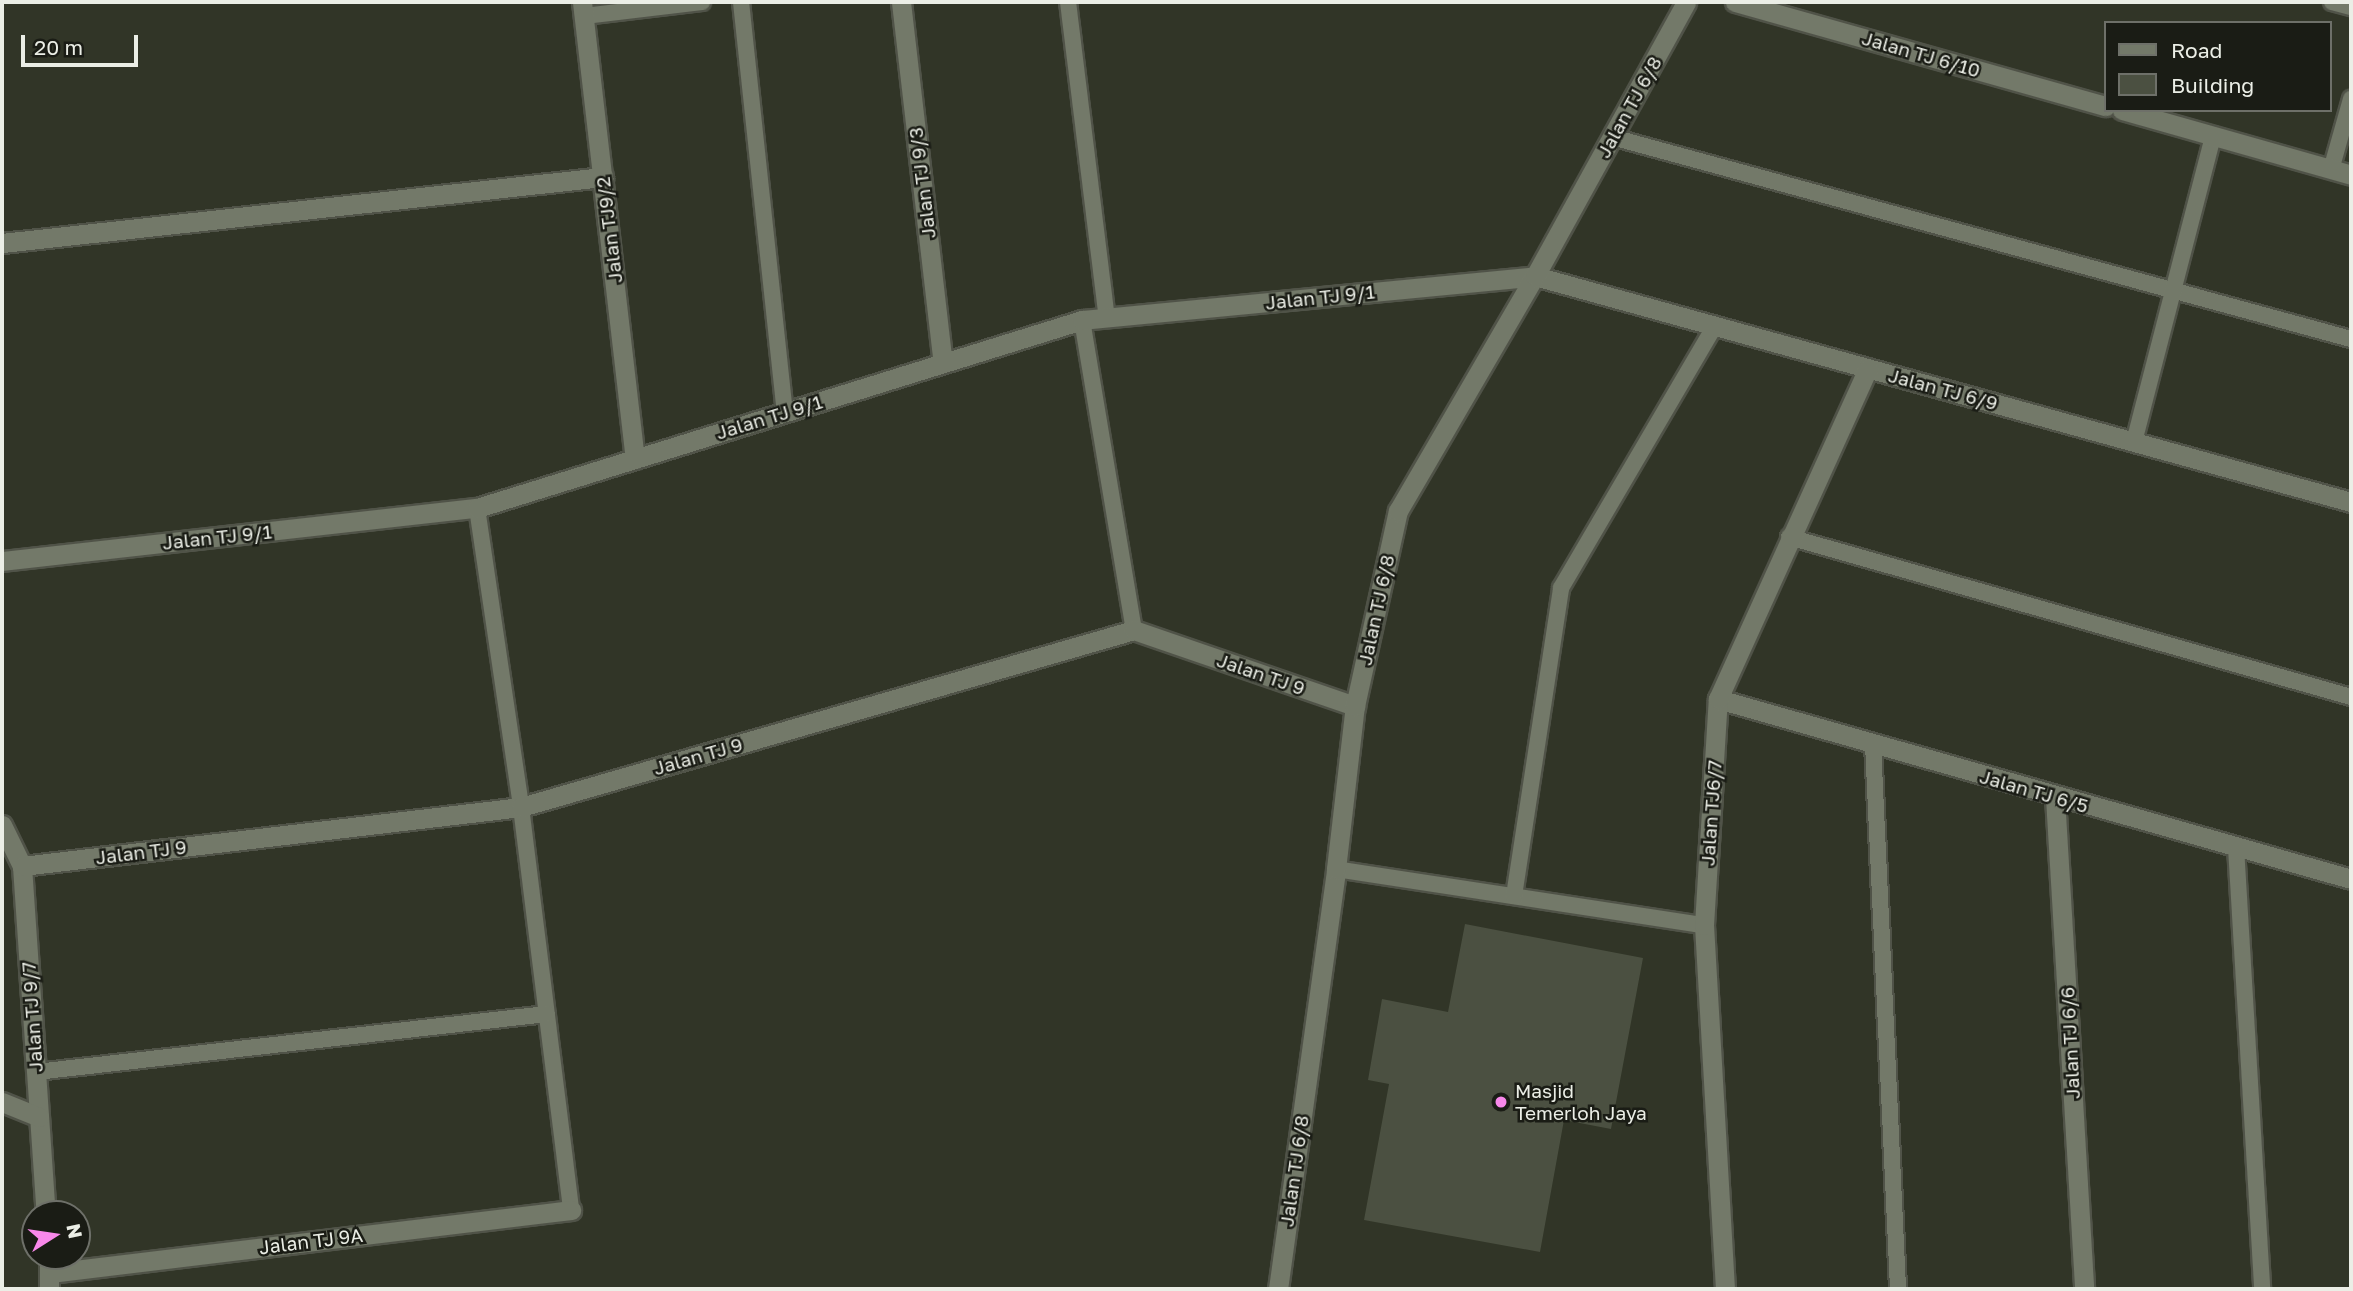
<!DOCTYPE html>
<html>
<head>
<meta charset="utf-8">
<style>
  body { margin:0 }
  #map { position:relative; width:2353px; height:1291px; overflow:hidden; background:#313527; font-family:"Golos Text",sans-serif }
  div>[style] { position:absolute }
  .building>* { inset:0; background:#4b5041 }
  .roads { filter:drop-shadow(2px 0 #505348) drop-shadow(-2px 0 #505348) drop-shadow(0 2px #505348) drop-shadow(0 -2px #505348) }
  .service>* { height:16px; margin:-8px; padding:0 8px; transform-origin:8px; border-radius:8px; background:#737969 }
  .minor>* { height:19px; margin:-9.5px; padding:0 9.5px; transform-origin:9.5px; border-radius:9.5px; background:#737969 }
  .dots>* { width:19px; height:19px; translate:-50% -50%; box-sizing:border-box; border:4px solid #1a1c15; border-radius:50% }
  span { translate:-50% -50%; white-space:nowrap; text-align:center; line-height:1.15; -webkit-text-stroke:5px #1a1c15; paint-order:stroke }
  .street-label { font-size:19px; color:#ebeee6 }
  .poi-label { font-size:19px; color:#ebeee6 }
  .left { translate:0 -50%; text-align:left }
  .frame { position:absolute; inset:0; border:4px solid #ebeee6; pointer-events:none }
  .legend { position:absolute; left:2104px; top:21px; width:228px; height:91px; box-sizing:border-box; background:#1a1c15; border:2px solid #6e7069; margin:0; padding:9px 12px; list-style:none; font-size:21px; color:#ebeee6 }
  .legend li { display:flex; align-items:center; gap:14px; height:35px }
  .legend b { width:35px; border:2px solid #6e7069 }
  .north { position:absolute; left:21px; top:1200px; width:70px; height:70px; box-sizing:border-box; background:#1a1c15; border:2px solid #6e7069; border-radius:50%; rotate:78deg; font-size:19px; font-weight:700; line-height:28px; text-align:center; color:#ebeee6 }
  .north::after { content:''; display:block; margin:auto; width:24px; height:32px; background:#f888ea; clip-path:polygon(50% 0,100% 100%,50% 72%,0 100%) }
  .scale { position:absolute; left:21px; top:35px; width:117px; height:32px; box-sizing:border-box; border:4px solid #ebeee6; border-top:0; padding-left:9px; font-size:21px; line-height:24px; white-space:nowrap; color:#ebeee6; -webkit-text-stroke:5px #1a1c15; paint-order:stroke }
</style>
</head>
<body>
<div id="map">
  <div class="building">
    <i style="clip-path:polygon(1465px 924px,1643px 958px,1611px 1129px,1564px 1120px,1540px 1252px,1364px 1220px,1389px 1084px,1368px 1080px,1382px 999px,1448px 1012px)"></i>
  </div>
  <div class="roads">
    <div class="service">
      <i style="left:741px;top:2px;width:412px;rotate:83.9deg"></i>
      <i style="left:1068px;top:2px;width:318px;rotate:83deg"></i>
      <i style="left:2332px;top:2px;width:20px;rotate:15deg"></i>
      <i style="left:584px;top:16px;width:119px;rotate:-6.8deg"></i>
      <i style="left:1612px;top:137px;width:766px;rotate:15.29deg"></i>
      <i style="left:2331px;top:170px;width:74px;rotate:-74.3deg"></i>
      <i style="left:1082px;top:320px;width:314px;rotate:80.5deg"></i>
      <i style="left:2134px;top:442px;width:316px;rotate:-75.5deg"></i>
      <i style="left:477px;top:508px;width:302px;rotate:81.6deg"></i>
      <i style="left:521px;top:807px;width:406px;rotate:82.9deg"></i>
      <i style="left:1789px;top:537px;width:584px;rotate:15.89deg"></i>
      <i style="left:1873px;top:744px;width:546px;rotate:87.37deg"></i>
      <i style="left:2236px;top:847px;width:443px;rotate:86.6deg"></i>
      <i style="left:1336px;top:869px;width:372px;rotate:8.7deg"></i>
      <i style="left:1514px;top:896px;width:312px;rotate:-81.3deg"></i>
      <i style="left:1561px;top:588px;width:304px;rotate:-59.6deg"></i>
      <i style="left:36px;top:1072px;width:514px;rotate:-6.48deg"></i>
    </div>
    <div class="minor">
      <i style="left:582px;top:2px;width:460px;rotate:83.4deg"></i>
      <i style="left:901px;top:2px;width:363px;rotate:83.4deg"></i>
      <i style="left:1735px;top:2px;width:385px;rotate:15.7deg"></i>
      <i style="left:2122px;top:110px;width:238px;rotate:15.8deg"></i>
      <i style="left:2px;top:243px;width:605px;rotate:-6.27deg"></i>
      <i style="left:2px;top:561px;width:478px;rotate:-6.4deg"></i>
      <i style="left:477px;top:508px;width:634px;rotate:-17.26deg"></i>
      <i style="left:1082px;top:320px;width:455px;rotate:-5.5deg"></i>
      <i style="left:1535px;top:276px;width:847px;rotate:15.48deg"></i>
      <i style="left:1718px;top:699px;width:658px;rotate:15.87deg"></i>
      <i style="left:2055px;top:797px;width:493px;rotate:86.6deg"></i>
      <i style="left:2px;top:825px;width:46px;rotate:64deg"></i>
      <i style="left:22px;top:866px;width:349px;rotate:86.1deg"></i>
      <i style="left:22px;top:866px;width:502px;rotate:-6.74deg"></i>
      <i style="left:521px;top:807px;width:638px;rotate:-16.11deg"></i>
      <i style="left:1134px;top:630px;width:234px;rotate:19deg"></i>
      <i style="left:2px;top:1102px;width:40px;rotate:22deg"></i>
      <i style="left:50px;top:1273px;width:525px;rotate:-6.89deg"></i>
      <i style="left:49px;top:1289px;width:33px;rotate:-90deg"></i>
      <i style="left:1278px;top:1289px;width:424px;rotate:-82.1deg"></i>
      <i style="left:1336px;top:869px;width:164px;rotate:-83.4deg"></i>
      <i style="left:1355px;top:706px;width:200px;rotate:-77.6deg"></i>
      <i style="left:1398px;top:511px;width:272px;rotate:-59.8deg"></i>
      <i style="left:1535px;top:276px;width:313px;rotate:-61.1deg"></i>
      <i style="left:1725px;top:1289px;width:365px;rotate:-93.3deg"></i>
      <i style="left:1704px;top:925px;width:226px;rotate:-86.5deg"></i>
      <i style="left:1718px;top:699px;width:363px;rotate:-65.6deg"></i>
    </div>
  </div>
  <div class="dots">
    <i style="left:1501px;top:1102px;background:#f888ea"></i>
  </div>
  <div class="street-label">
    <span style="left:1921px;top:54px;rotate:16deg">Jalan TJ 6/10</span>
    <span style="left:1629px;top:107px;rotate:-61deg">Jalan TJ 6/8</span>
    <span style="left:922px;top:183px;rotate:-97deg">Jalan TJ 9/3</span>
    <span style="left:609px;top:230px;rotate:-97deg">Jalan TJ9/2</span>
    <span style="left:1320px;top:297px;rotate:-6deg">Jalan TJ 9/1</span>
    <span style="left:1943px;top:389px;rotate:15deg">Jalan TJ 6/9</span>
    <span style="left:769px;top:417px;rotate:-17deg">Jalan TJ 9/1</span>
    <span style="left:217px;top:537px;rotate:-6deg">Jalan TJ 9/1</span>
    <span style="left:1376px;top:610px;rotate:-78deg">Jalan TJ 6/8</span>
    <span style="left:1261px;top:674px;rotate:19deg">Jalan TJ 9</span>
    <span style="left:698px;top:756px;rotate:-16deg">Jalan TJ 9</span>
    <span style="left:2034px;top:791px;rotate:16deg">Jalan TJ 6/5</span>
    <span style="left:1711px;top:813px;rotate:-86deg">Jalan TJ6/7</span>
    <span style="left:141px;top:852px;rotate:-7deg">Jalan TJ 9</span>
    <span style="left:32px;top:1017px;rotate:-94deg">Jalan TJ 9/7</span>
    <span style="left:2070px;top:1043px;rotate:-93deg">Jalan TJ 6/6</span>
    <span style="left:1294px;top:1171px;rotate:-82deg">Jalan TJ 6/8</span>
    <span style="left:311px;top:1241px;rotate:-7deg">Jalan TJ 9A</span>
  </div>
  <div class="poi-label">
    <span class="left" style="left:1515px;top:1102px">Masjid<br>Temerloh Jaya</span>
  </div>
  <div class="frame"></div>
  <ul class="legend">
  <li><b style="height:9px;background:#737969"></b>Road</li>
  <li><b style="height:19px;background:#4b5041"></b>Building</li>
  </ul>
  <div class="north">N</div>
  <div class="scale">20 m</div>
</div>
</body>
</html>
